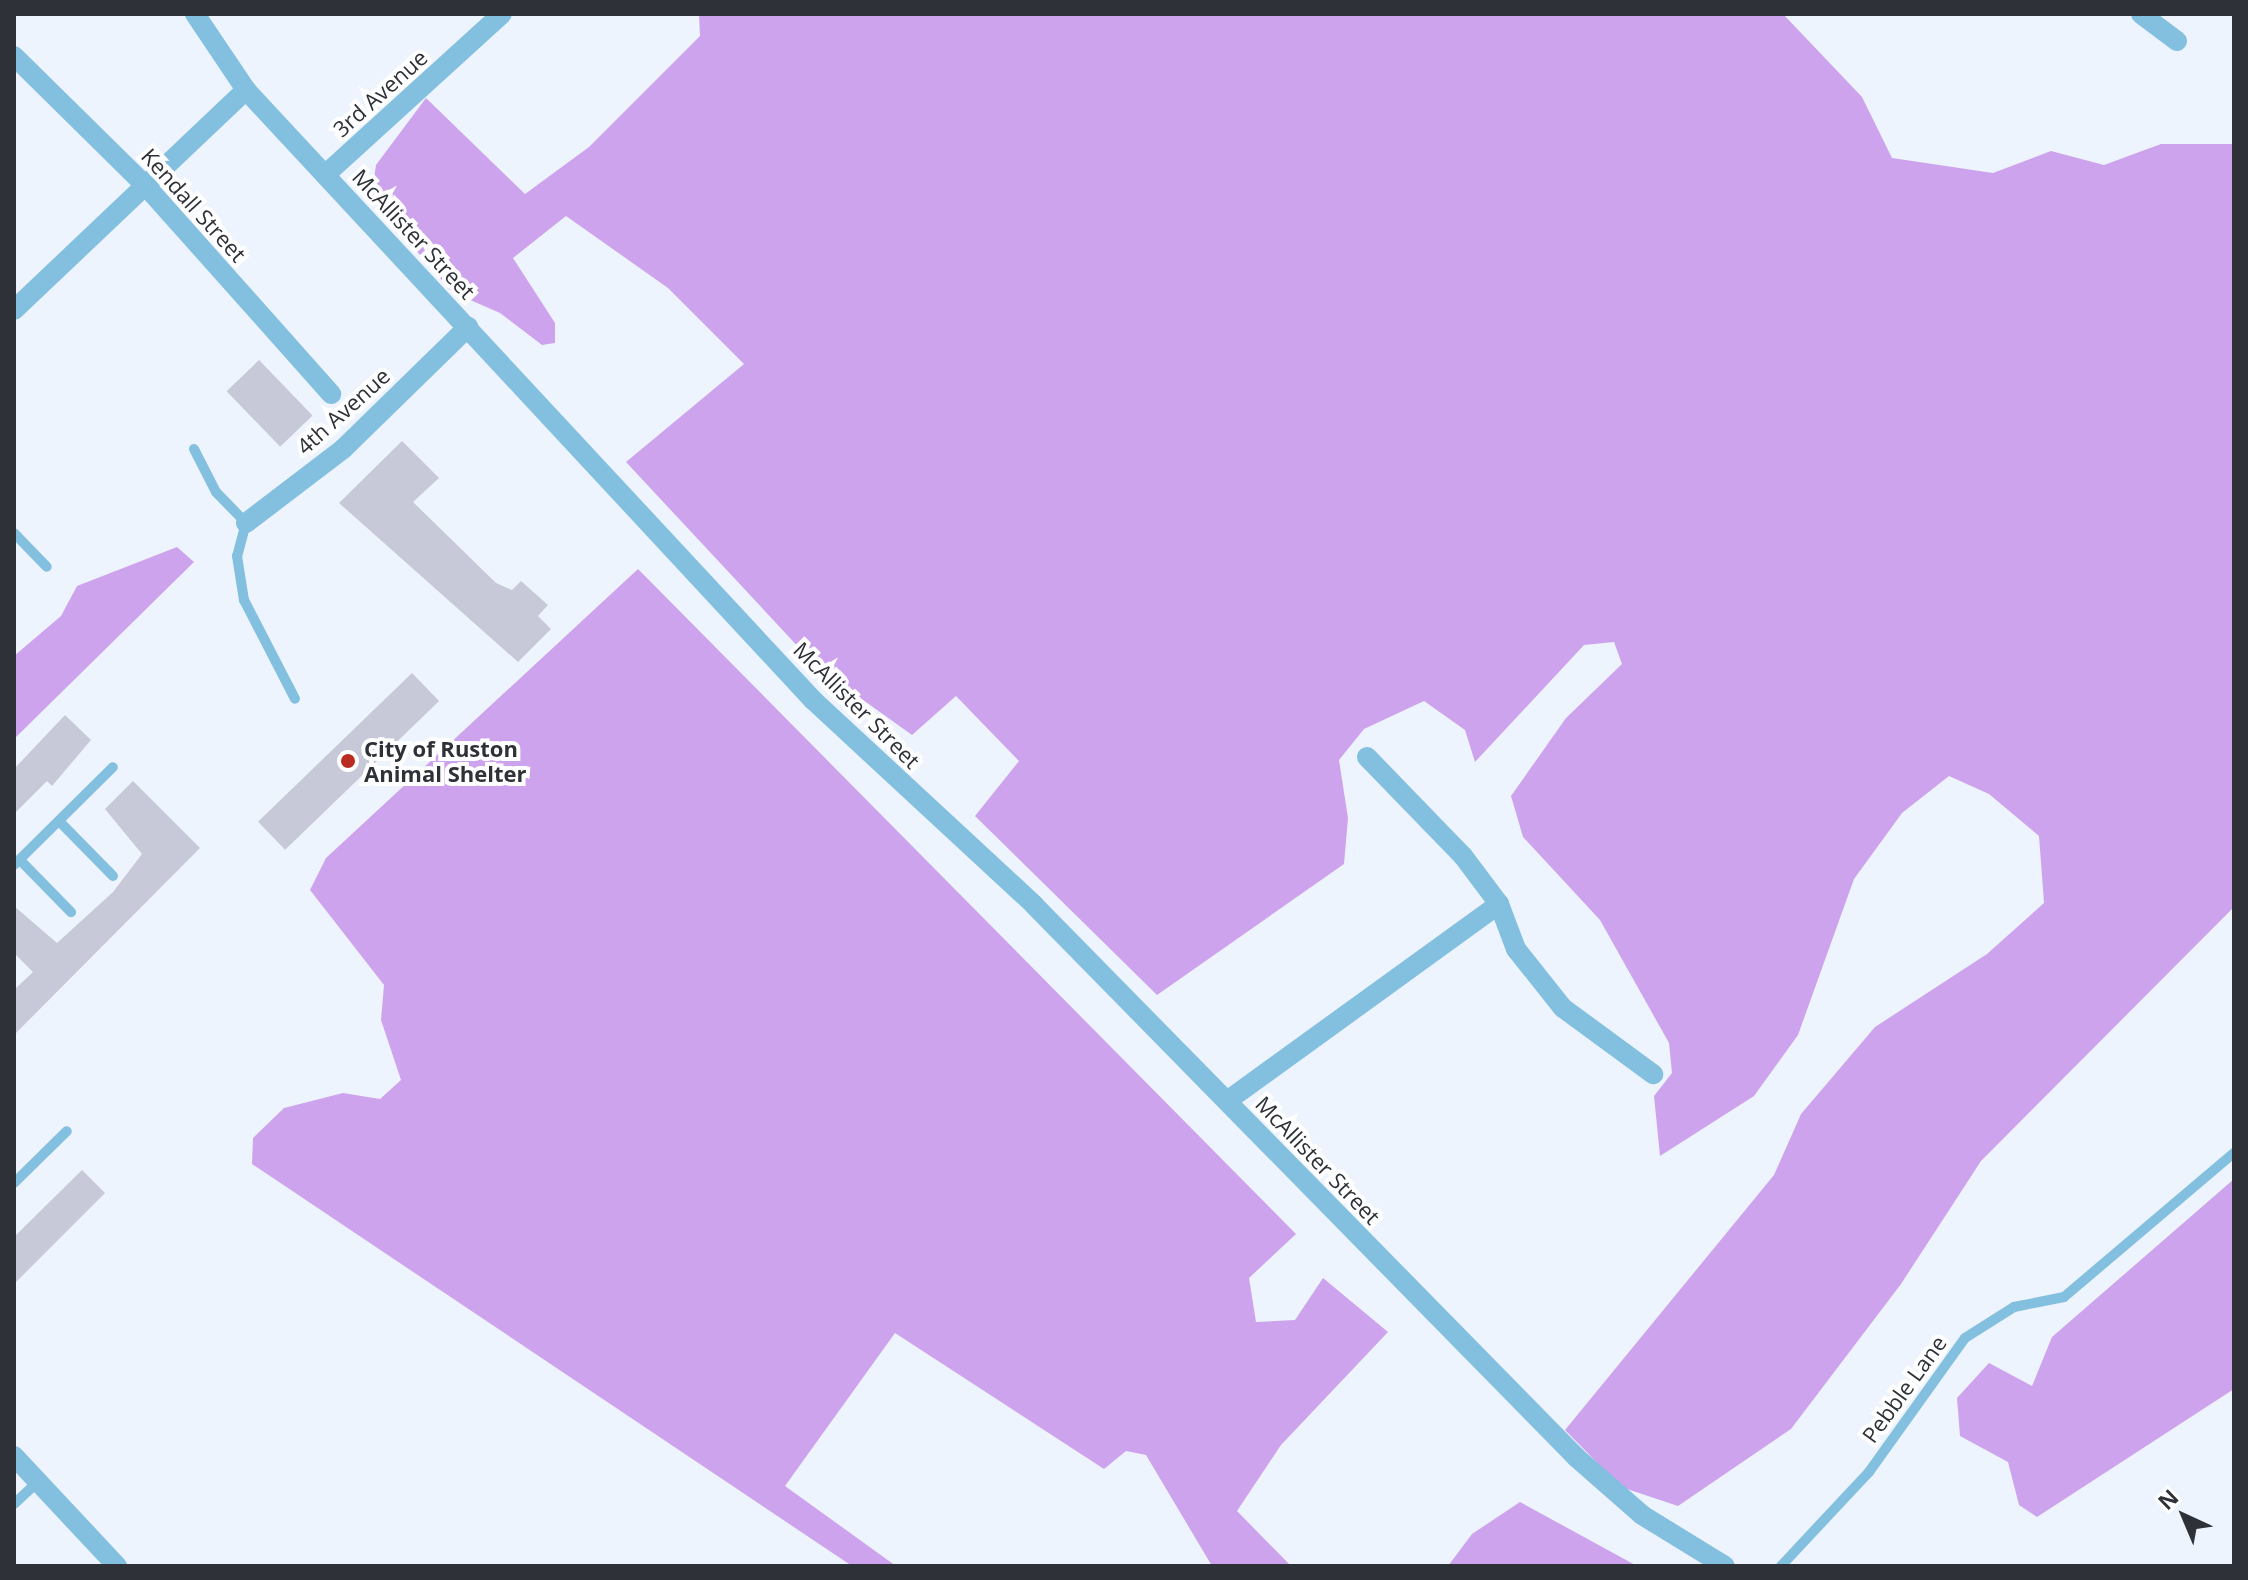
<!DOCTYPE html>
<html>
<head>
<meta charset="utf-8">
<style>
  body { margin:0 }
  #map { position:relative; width:2248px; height:1580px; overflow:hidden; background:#eef4fd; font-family:"Open Sans",sans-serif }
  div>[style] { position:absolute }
  .forest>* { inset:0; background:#cea3ed }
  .building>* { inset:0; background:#c7c8d8; transform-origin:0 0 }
  .lane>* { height:10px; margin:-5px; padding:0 5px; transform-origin:5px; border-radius:5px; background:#83bfdf }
  .street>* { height:20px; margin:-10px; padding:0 10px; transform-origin:10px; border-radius:10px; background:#83bfdf }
  .dots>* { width:22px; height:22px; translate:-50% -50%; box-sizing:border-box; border:4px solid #fff; border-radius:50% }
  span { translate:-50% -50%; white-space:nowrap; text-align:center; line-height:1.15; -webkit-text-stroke:8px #fff; paint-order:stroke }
  .street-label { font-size:22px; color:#2e3137 }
  .poi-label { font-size:22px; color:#2e3137; font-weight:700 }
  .left { translate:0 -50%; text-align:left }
  .frame { position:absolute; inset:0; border:16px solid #2e3137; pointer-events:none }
  .north { position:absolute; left:2144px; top:1476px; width:80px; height:80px; -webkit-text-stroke:6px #fff; paint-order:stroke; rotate:316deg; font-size:22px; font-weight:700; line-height:32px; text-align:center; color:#2e3137 }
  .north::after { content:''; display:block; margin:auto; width:28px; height:36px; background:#2e3137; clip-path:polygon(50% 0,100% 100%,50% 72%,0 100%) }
</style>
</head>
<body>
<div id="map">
  <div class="forest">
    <i style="clip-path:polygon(699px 14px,1783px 14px,1862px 97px,1892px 158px,1993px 173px,2051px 151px,2104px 165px,2161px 144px,2234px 144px,2234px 907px,1981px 1161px,1901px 1284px,1791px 1429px,1678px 1506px,1621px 1487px,1565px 1430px,1774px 1175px,1801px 1114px,1875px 1027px,1987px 954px,2044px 903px,2039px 836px,1989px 794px,1949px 776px,1902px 813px,1854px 879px,1798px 1035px,1754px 1096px,1660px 1156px,1654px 1096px,1672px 1073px,1669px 1043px,1600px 920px,1523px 837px,1511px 796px,1566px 718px,1622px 664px,1614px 642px,1584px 645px,1475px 762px,1465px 730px,1424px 701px,1364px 729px,1339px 760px,1348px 818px,1344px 864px,1157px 995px,975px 816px,1019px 761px,956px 696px,912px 735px,817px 667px,626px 462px,744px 364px,668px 288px,566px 216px,513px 258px,555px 323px,555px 343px,542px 345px,500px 313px,452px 292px,371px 198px,376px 165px,426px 98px,525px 194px,589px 147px,700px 36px)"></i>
    <i style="clip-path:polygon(177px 547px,194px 562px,14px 739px,14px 656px,61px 616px,77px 586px)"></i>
    <i style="clip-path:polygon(638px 569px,1296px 1234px,1249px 1278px,1256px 1322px,1295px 1320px,1323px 1278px,1388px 1332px,1281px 1445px,1237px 1511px,1291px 1566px,1212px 1566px,1146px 1455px,1126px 1451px,1104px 1469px,895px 1333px,785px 1486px,896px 1566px,852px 1566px,252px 1164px,253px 1138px,284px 1108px,343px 1093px,380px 1099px,401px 1080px,381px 1020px,384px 985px,310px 890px,326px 858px)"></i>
    <i style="clip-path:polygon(2234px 1179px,2234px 1389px,2037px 1517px,2019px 1505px,2008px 1462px,1960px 1436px,1957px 1398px,1989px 1363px,2032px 1386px,2052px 1337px)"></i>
    <i style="clip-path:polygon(1520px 1502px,1637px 1566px,1448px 1566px,1472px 1534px)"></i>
  </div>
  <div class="building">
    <i style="left:259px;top:360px;width:77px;height:45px;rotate:46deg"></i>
    <i style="clip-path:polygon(402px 441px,439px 478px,413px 502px,496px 583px,512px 590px,521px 581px,548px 605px,538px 616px,551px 629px,518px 662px,339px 503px)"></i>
    <i style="left:412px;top:673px;width:39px;height:214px;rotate:46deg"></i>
    <i style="clip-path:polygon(65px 715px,91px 740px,52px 786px,47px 781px,14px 814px,14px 769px)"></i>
    <i style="clip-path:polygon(133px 781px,200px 848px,14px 1035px,14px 990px,33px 972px,14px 953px,14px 906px,57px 943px,113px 892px,142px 854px,105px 809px)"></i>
    <i style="clip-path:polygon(82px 1170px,105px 1193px,14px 1284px,14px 1237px)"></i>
  </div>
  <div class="lane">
    <i style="left:194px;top:449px;width:48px;rotate:62.9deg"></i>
    <i style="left:216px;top:492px;width:43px;rotate:45.9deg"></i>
    <i style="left:246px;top:523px;width:34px;rotate:105deg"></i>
    <i style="left:237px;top:556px;width:45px;rotate:81deg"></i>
    <i style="left:244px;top:600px;width:111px;rotate:62.7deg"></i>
    <i style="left:14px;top:533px;width:47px;rotate:45.9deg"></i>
    <i style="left:59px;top:821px;width:77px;rotate:45.5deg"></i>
    <i style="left:20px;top:860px;width:73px;rotate:45.6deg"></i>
    <i style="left:14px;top:865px;width:139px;rotate:-44.7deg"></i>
    <i style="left:14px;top:1183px;width:74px;rotate:-44.5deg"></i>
    <i style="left:14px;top:1504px;width:33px;rotate:-43deg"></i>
    <i style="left:1781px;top:1566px;width:129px;rotate:-46.9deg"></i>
    <i style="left:1869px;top:1472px;width:165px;rotate:-54.4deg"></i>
    <i style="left:1965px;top:1338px;width:58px;rotate:-32.3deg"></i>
    <i style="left:2014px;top:1307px;width:51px;rotate:-11.3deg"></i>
    <i style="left:2064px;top:1297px;width:223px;rotate:-40.3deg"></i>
  </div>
  <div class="street">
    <i style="left:195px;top:14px;width:92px;rotate:56.1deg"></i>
    <i style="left:246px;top:90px;width:833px;rotate:47.09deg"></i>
    <i style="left:813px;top:700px;width:301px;rotate:42.8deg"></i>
    <i style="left:1034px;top:905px;width:775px;rotate:45.52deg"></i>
    <i style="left:1577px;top:1458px;width:86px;rotate:41.2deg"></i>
    <i style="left:1642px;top:1515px;width:97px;rotate:31.6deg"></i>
    <i style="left:2141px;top:14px;width:45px;rotate:36.9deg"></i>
    <i style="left:14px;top:56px;width:184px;rotate:44.6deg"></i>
    <i style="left:145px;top:185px;width:280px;rotate:48.3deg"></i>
    <i style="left:325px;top:175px;width:239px;rotate:-42.3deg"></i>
    <i style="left:14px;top:310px;width:320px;rotate:-43.5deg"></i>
    <i style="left:246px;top:523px;width:122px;rotate:-37.3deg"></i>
    <i style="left:343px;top:449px;width:175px;rotate:-44.3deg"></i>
    <i style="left:1367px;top:757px;width:138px;rotate:45.9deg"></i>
    <i style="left:1463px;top:856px;width:60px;rotate:53.1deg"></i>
    <i style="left:1499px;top:904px;width:48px;rotate:69.3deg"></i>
    <i style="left:1516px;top:949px;width:75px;rotate:51.5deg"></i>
    <i style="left:1563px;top:1008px;width:112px;rotate:36.3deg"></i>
    <i style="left:1227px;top:1101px;width:336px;rotate:-35.9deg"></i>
    <i style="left:14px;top:1456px;width:151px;rotate:46.9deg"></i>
  </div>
  <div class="dots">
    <i style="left:348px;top:761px;background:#ba2c22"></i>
  </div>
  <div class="street-label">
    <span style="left:380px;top:93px;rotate:-42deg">3rd Avenue</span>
    <span style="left:194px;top:205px;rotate:48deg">Kendall Street</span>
    <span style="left:414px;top:234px;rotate:47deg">McAllister Street</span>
    <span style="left:343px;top:411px;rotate:-42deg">4th Avenue</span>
    <span style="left:857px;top:705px;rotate:45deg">McAllister Street</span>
    <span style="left:1318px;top:1160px;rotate:46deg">McAllister Street</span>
    <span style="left:1904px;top:1389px;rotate:-54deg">Pebble Lane</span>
  </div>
  <div class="poi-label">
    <span class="left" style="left:364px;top:761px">City of Ruston<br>Animal Shelter</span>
  </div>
  <div class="frame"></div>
  <div class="north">N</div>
</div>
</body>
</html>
